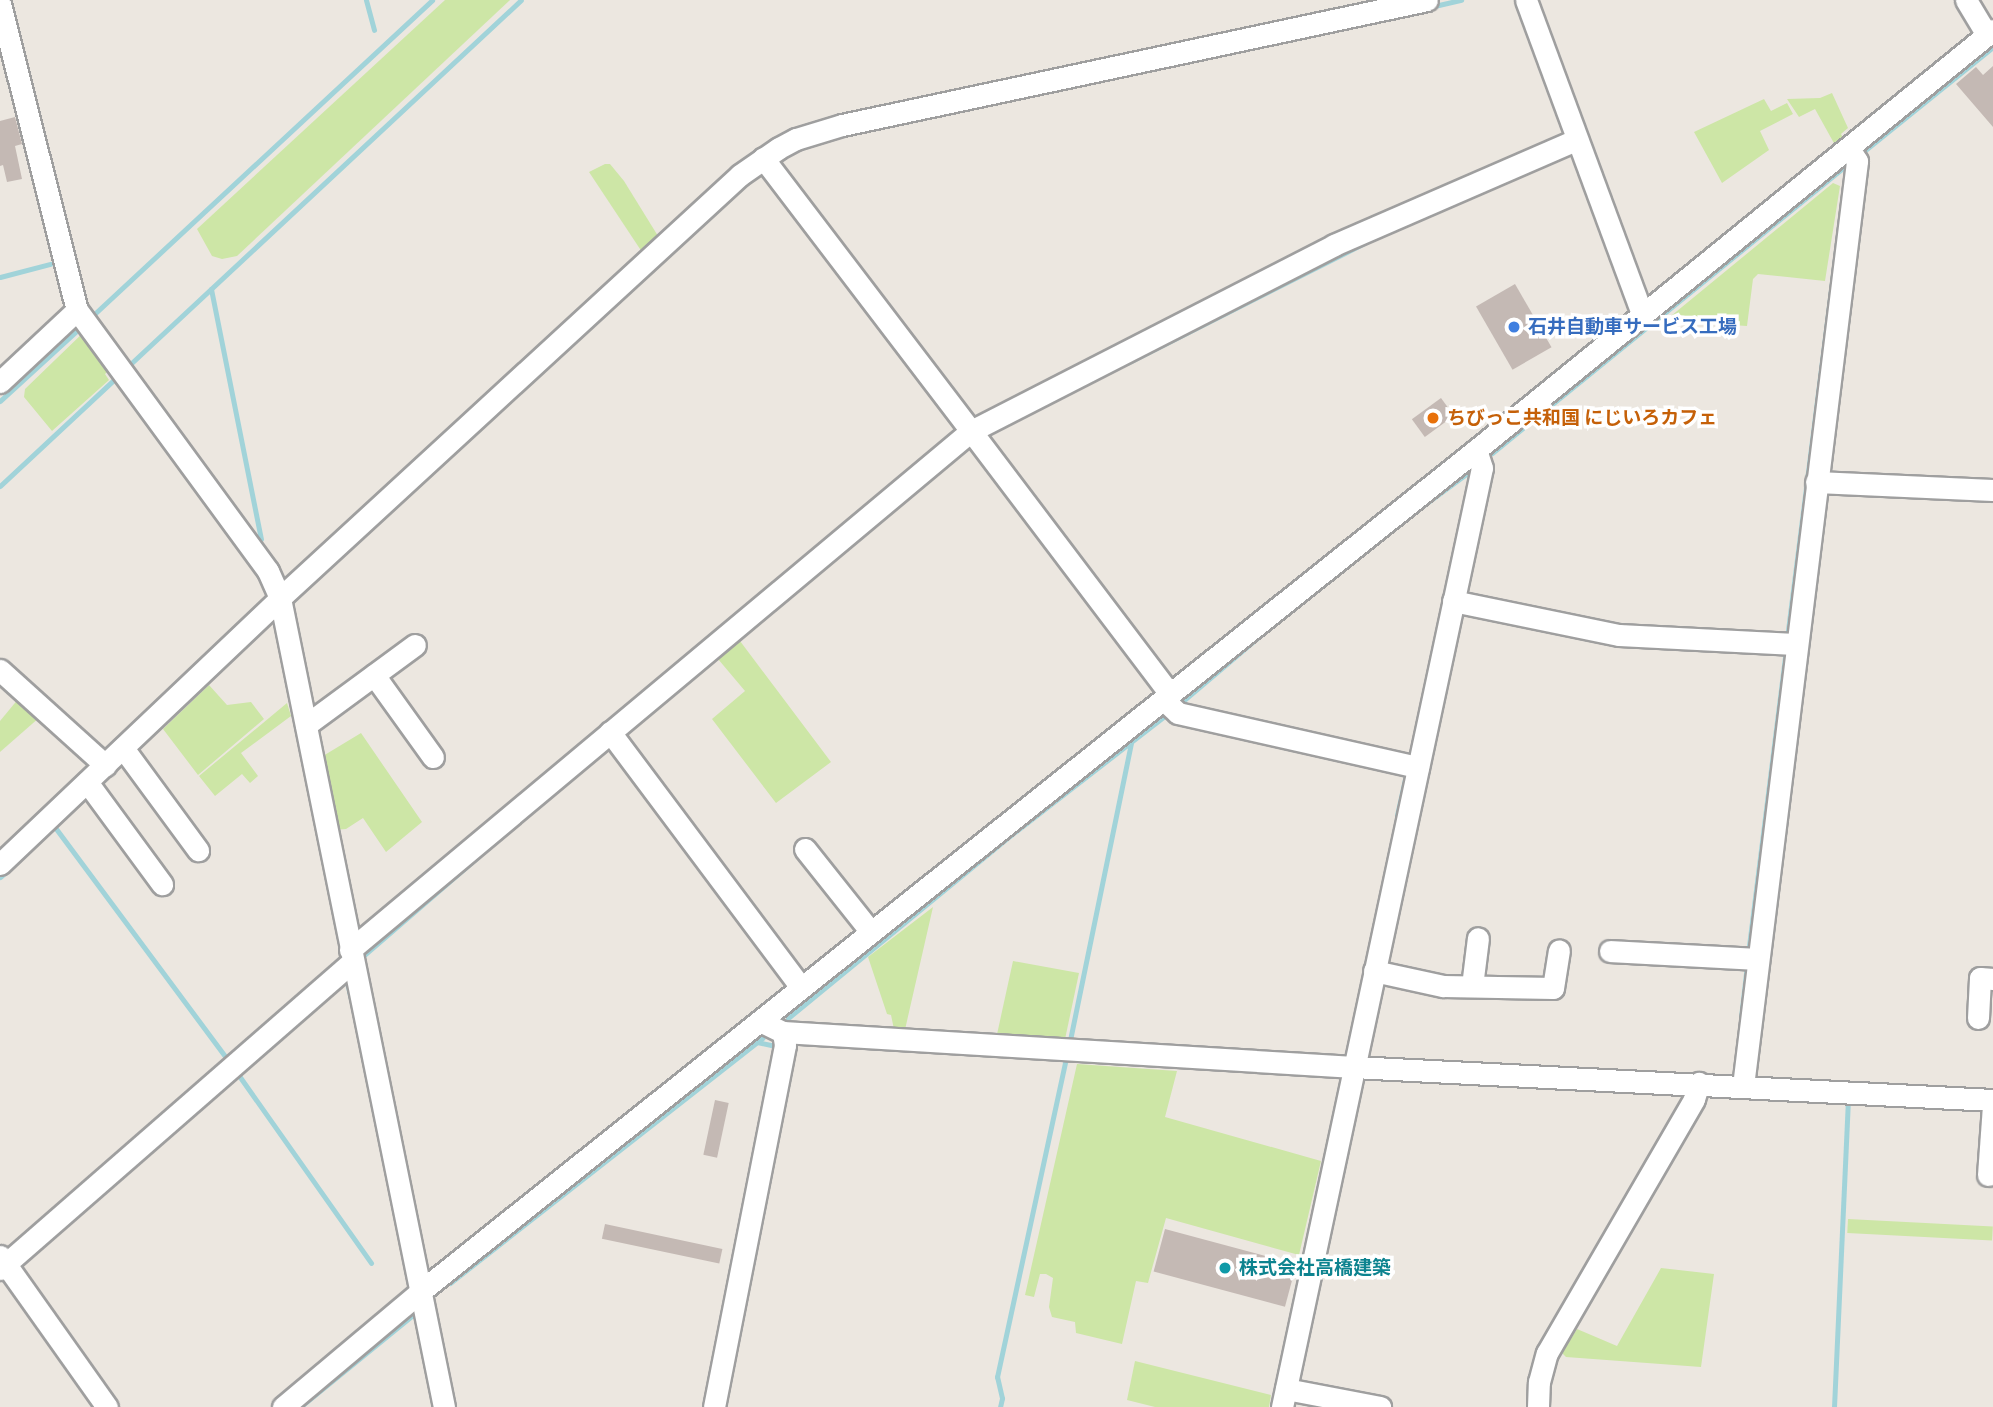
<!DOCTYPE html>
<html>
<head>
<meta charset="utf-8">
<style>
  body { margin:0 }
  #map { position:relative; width:1993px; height:1407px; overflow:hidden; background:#ece7e0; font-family:"Public Sans","Noto Sans JP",sans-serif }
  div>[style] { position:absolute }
  .grass>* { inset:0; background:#cde6a6; transform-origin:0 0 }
  .stream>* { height:5px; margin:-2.5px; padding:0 2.5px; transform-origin:2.5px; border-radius:2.5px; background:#a1d3d9 }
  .building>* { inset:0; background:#c4b9b4; transform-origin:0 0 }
  .roads { filter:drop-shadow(2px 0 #9f9f9f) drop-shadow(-2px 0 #9f9f9f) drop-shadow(0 2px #9f9f9f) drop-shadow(0 -2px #9f9f9f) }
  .minor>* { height:21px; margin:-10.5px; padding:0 10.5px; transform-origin:10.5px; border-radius:10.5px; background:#fff }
  .dots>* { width:19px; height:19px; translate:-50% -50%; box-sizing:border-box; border:4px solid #fff; border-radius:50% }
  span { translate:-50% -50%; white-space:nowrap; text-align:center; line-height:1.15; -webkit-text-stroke:7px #fff; paint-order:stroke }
  .shop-label { font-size:19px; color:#366cbe; font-weight:700 }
  .left { translate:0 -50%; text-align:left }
  .food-label { font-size:19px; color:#c56008; font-weight:700 }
  .culture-label { font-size:19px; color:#0d838f; font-weight:700 }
</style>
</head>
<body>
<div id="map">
  <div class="grass">
    <i style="clip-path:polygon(445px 0,510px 0,237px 256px,222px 259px,212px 256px,197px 229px)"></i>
    <i style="clip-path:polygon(1832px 93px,1848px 128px,1841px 134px,1843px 138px,1835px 145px,1815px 109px,1799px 117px,1787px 99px,1820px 98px)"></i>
    <i style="clip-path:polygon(1764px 99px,1771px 111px,1787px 103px,1793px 114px,1760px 131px,1769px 150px,1722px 183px,1694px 132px)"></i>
    <i style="clip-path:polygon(605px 164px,610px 164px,624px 181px,658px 236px,642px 252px,589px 172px)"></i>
    <i style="clip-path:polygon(1833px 183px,1840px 186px,1825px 281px,1758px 274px,1753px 279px,1747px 326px,1671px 321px,1671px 316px)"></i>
    <i style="clip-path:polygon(86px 330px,112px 367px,105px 374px,109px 380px,52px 431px,24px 397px,25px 389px)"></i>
    <i style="clip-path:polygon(740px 641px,831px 762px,776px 803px,712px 719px,745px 691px,718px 659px)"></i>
    <i style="clip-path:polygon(209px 685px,227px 705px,251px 702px,264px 719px,198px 775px,163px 729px)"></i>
    <i style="clip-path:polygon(19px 698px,40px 717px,0 752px,0 721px)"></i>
    <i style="clip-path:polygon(287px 703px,291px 716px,241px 753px,258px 776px,250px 783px,242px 774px,215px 796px,199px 776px)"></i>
    <i style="clip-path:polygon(361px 733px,422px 822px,386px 852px,363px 818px,346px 829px,333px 830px,318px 759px)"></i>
    <i style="clip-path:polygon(933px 907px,904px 1034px,895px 1034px,891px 1015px,887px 1014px,868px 957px)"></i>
    <i style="clip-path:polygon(1013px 961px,1079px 973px,1064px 1044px,996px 1039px)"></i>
    <i style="clip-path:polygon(1077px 1064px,1177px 1071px,1165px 1117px,1321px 1161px,1299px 1255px,1166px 1218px,1148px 1283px,1136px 1281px,1122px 1344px,1076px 1333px,1075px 1322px,1052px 1317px,1049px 1307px,1053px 1278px,1046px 1274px,1040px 1274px,1034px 1297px,1025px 1295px)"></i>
    <i style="left:1848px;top:1219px;width:145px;height:14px;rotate:3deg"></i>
    <i style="clip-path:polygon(1661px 1268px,1714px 1274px,1701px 1367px,1566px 1357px,1562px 1353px,1577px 1329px,1617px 1346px)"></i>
    <i style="clip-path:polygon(1135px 1361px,1271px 1395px,1269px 1407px,1155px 1407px,1127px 1400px)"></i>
  </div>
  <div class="stream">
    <i style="left:366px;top:0;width:31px;rotate:75deg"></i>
    <i style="left:1430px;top:7px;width:32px;rotate:-13deg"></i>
    <i style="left:1859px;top:155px;width:172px;rotate:-38.9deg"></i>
    <i style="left:0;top:277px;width:52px;rotate:-14.6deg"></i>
    <i style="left:211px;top:289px;width:255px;rotate:78.7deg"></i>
    <i style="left:90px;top:318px;width:467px;rotate:-42.9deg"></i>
    <i style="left:1127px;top:363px;width:267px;rotate:-26.8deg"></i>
    <i style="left:125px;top:369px;width:541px;rotate:-42.98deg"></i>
    <i style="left:0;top:401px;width:113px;rotate:-42.5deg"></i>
    <i style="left:1492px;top:453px;width:463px;rotate:-39.1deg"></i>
    <i style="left:0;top:486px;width:161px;rotate:-43deg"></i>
    <i style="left:1397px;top:525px;width:91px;rotate:-36.5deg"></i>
    <i style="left:291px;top:602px;width:18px;rotate:-43deg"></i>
    <i style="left:1787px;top:638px;width:424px;rotate:-82.8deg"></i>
    <i style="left:1178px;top:705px;width:144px;rotate:-40.2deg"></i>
    <i style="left:1397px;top:815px;width:46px;rotate:-77.5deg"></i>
    <i style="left:54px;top:826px;width:294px;rotate:53.4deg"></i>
    <i style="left:0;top:877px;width:11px;rotate:-41deg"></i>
    <i style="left:1748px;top:954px;width:308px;rotate:-82.9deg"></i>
    <i style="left:364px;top:955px;width:153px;rotate:-40.8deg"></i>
    <i style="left:347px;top:983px;width:16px;rotate:76deg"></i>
    <i style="left:1741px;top:1017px;width:53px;rotate:-83.5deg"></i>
    <i style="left:788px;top:1018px;width:288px;rotate:-39.4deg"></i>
    <i style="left:1011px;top:835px;width:202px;rotate:-37.8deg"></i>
    <i style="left:757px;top:1042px;width:19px;rotate:12deg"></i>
    <i style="left:776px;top:1046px;width:4px;rotate:104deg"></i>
    <i style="left:1069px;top:1045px;width:308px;rotate:-78.4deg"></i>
    <i style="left:235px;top:1070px;width:236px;rotate:54.8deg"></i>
    <i style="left:450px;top:1283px;width:397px;rotate:-38.1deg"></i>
    <i style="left:300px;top:1407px;width:147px;rotate:-39.2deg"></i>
    <i style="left:1000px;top:1407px;width:9px;rotate:-77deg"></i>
    <i style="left:1002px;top:1398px;width:22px;rotate:-103deg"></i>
    <i style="left:997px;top:1377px;width:330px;rotate:-77.8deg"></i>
    <i style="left:1834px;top:1407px;width:307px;rotate:-87.4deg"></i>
  </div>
  <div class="building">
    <i style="clip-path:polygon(1993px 66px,1993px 127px,1956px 84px,1976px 67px,1983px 75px)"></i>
    <i style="clip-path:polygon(15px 117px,22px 144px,15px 146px,22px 179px,7px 182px,3px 165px,0 166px,0 121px)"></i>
    <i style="left:1515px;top:284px;width:73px;height:45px;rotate:60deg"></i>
    <i style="left:1441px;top:398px;width:22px;height:36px;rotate:54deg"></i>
    <i style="left:715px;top:1100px;width:14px;height:56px;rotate:12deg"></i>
    <i style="left:605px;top:1224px;width:120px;height:15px;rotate:12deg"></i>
    <i style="left:1165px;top:1229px;width:136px;height:44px;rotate:15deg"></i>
  </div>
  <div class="roads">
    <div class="minor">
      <i style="left:1526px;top:0;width:335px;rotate:69.7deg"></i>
      <i style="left:1966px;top:0;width:41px;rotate:59deg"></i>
      <i style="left:0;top:4px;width:316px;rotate:75.9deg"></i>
      <i style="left:77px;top:310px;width:323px;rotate:53.8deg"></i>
      <i style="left:268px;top:571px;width:30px;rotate:66deg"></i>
      <i style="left:280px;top:598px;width:825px;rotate:78.54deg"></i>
      <i style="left:0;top:382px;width:105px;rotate:-43.1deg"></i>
      <i style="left:1816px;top:482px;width:177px;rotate:2.6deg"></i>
      <i style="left:1453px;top:601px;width:169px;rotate:11.6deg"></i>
      <i style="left:1619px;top:635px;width:176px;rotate:2.9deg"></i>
      <i style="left:0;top:670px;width:142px;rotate:42.1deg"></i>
      <i style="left:374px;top:675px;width:101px;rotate:54.3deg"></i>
      <i style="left:1170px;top:694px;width:330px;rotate:-127.1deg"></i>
      <i style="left:971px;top:431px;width:408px;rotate:-27.1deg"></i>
      <i style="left:1334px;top:245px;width:264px;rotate:-23.5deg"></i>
      <i style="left:1164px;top:700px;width:19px;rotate:43deg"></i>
      <i style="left:1178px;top:713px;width:246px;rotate:12.7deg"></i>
      <i style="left:306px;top:725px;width:135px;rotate:-36.3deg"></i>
      <i style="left:610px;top:732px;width:319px;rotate:53.2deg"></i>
      <i style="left:123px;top:748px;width:127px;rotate:53.7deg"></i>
      <i style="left:87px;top:782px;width:127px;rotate:53.7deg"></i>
      <i style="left:805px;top:849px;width:106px;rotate:51.5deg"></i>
      <i style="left:0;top:864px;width:386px;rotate:-43.5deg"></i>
      <i style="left:280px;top:598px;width:625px;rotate:-42.6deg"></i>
      <i style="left:740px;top:175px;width:47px;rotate:-34.7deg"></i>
      <i style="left:779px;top:148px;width:19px;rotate:-28deg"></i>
      <i style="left:796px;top:139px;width:48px;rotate:-16.9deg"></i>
      <i style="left:842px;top:125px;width:598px;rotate:-12.06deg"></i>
      <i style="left:350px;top:950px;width:809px;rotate:-39.89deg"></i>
      <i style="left:971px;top:431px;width:343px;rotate:-127.3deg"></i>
      <i style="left:1610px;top:951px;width:147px;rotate:3.1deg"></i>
      <i style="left:1374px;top:971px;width:71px;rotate:12.3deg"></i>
      <i style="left:1443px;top:986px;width:110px;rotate:1deg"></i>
      <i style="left:1553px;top:988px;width:38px;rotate:-81deg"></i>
      <i style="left:1472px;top:986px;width:48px;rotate:-82.9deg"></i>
      <i style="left:1978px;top:1018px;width:40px;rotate:-87.1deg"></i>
      <i style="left:1980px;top:978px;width:13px;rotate:4deg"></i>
      <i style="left:760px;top:1021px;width:25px;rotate:26deg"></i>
      <i style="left:783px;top:1032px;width:572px;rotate:3.51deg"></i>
      <i style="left:1354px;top:1067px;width:640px;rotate:2.96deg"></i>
      <i style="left:1743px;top:1086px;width:932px;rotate:-82.97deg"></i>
      <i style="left:1857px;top:161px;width:15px;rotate:-122deg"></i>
      <i style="left:1988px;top:1175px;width:69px;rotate:-85.9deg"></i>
      <i style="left:0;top:1256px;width:185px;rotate:54.7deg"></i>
      <i style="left:0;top:1269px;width:467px;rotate:-41.1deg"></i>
      <i style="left:1286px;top:1389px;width:96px;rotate:10.8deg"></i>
      <i style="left:283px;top:1407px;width:180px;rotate:-40deg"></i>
      <i style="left:421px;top:1291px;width:1349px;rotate:-38.56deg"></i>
      <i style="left:1476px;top:450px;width:666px;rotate:-39.09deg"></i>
      <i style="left:714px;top:1407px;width:369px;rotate:-78.9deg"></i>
      <i style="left:785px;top:1045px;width:13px;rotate:-99deg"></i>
      <i style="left:1282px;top:1407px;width:960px;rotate:-77.98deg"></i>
      <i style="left:1482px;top:468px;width:19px;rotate:-108deg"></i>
      <i style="left:1538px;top:1407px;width:25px;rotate:-88deg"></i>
      <i style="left:1539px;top:1382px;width:30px;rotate:-75deg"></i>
      <i style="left:1547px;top:1353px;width:293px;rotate:-59.9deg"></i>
      <i style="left:1694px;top:1099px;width:17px;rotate:-73deg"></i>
    </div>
  </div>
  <div class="dots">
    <i style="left:1514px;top:327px;background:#3f7fe0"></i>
    <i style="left:1433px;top:418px;background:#e8710a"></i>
    <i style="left:1225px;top:1268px;background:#0f9aa8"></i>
  </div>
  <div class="shop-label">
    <span class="left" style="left:1528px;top:327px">石井自動車サービス工場</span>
  </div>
  <div class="food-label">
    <span class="left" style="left:1447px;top:418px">ちびっこ共和国 にじいろカフェ</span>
  </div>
  <div class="culture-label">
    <span class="left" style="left:1239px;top:1268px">株式会社高橋建築</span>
  </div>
</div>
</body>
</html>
